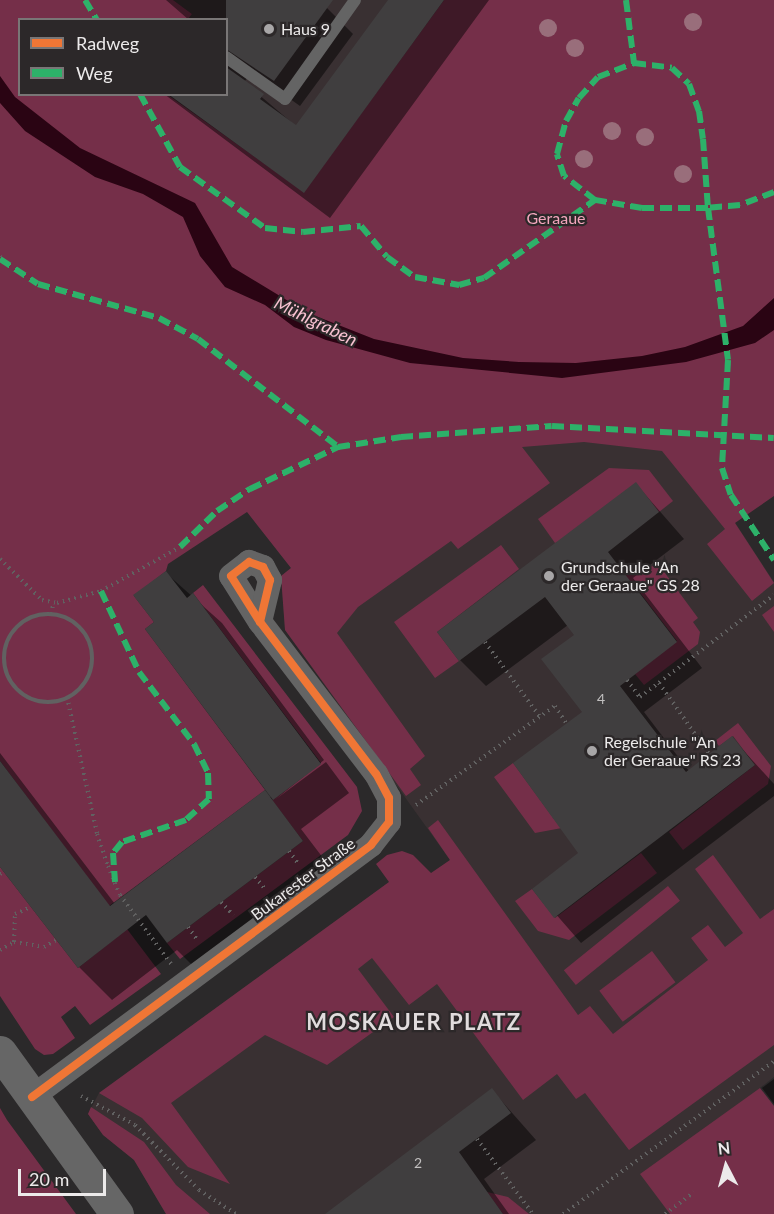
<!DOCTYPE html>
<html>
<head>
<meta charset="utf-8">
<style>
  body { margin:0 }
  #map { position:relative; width:774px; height:1214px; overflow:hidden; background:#2b292a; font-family:Lato,sans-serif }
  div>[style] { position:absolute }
  .built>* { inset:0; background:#393032 }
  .green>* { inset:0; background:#752f49; transform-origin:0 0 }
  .water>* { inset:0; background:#2a0413 }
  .shadow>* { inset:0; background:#0007 }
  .building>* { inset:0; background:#403e3f }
  .path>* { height:4px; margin-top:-2px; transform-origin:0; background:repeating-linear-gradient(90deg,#616161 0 1.5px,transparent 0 6px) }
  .path>.ring { margin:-2px; padding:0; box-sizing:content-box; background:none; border:4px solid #616161; border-radius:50% }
  .lane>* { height:12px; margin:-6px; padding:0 6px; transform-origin:6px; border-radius:6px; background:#646464 }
  .street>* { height:24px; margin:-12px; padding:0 12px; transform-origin:12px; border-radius:12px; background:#646464 }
  .secondary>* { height:33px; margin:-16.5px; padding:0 16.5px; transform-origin:16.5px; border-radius:16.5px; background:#666 }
  .quiet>* { height:6px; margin-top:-3px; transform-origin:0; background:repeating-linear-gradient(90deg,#2db169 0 12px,transparent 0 18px) }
  .cycleway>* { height:8px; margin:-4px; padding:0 4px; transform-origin:4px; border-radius:4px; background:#f07635 }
  .trees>* { width:18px; height:18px; margin:-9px; border-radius:50%; background:#996e7b }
  .dots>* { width:16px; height:16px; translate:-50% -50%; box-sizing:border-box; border:3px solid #2c2829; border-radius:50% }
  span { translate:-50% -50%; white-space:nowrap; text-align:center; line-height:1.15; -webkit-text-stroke:4.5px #2c2829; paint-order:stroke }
  .number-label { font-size:14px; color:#c1bfbf }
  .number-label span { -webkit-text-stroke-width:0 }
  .poi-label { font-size:16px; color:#eceaea }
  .left { translate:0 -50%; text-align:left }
  .park-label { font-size:16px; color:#f3a6bd }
  .street-label { font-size:16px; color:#eceaea }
  .water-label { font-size:18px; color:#f8c2d1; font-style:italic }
  .district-label { font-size:22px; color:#e1dcdd; font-weight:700; letter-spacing:1.5px }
  .legend { position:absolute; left:18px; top:18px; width:210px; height:78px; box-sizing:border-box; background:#2c2829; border:2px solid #797676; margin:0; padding:8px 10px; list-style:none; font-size:18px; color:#eceaea }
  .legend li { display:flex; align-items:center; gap:12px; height:30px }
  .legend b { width:30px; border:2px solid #797676 }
  .north { position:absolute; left:696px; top:1136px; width:60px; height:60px; -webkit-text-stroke:4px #2c2829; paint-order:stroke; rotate:354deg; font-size:16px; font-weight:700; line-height:24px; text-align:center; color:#eceaea }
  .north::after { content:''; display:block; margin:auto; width:21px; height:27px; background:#eceaea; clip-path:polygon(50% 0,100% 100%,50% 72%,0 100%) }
  .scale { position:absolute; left:18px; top:1169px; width:88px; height:27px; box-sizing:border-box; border:3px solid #eceaea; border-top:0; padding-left:8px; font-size:18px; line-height:21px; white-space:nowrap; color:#eceaea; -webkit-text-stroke:4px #2c2829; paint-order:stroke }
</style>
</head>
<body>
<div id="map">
  <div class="built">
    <i style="clip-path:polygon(173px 0,444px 0,304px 193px,168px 95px,226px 94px,226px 20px,188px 19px,192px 14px)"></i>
    <i style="clip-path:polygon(584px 436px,689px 452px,774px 582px,774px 1077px,760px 1088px,774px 1106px,774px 1214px,166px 1214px,134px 1160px,103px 1135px,88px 1114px,99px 1093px,389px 882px,414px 886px,450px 860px,285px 630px,281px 576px,291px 568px,247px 511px,360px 453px)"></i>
  </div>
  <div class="green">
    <i style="clip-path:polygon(0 0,173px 0,192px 14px,188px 19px,20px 20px,20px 94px,168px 95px,304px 192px,444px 0,774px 0,774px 496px,735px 523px,774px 583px,752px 601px,707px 544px,725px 529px,662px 451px,584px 442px,522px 447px,550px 483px,458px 549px,451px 541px,358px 607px,337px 633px,425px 756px,410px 769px,421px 785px,406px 796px,285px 630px,281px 576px,291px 568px,247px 512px,168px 564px,166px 571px,134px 596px,154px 622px,145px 629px,265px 790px,109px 906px,0 761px)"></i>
    <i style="clip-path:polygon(609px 468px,649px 470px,673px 501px,659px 512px,555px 543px,538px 519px)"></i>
    <i style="clip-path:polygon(501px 545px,519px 569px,437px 632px,459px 661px,435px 678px,394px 622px)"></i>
    <i style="clip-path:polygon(659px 565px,698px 618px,693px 622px,700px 632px,698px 644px,644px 685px,635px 674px,677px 641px,635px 586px,608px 575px)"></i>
    <i style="clip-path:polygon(203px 585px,357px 787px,362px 811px,348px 835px,180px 959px,167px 943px,303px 841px,272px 800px,321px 763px,193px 593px)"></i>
    <i style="clip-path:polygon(774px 606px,774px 632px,762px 615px)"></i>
    <i style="clip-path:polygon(738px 723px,771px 766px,768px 784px,683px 850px,669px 832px,755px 765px,733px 736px,719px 746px,715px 741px)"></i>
    <i style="clip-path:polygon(513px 763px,554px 819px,578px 825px,535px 833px,494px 777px)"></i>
    <i style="clip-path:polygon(438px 820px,578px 1015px,590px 1006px,613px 1034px,708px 960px,691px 938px,708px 925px,725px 947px,743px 933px,695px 869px,713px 855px,760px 919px,774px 909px,774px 1045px,629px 1150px,585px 1093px,576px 1099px,557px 1074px,523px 1100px,437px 984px,409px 1005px,372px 958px,358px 969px,394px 1017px,348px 1050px,327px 1065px,265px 1035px,171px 1103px,230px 1184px,188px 1167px,142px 1118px,99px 1093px,389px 882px,376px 864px,387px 855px,402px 851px,413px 855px,431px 873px,450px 860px,428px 828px)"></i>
    <i style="clip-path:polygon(641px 853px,657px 873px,569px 940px,538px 931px,515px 901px,532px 889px,555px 918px)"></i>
    <i style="clip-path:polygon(0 867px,78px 968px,127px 929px,161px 974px,90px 1025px,75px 1006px,61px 1017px,75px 1038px,53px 1054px,44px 1055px,35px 1049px,0 996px)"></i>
    <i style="left:668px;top:886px;width:19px;height:134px;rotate:51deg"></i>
    <i style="left:652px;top:951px;width:39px;height:66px;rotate:53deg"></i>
    <i style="clip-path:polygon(760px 1088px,774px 1106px,774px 1214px,670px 1214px,640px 1174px)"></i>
    <i style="clip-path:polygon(91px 1107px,144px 1142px,176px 1185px,210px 1214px,166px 1214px,134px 1160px,103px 1135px,88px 1114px)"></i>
    <i style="clip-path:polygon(0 1108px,7px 1120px,76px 1214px,0 1214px)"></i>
    <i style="clip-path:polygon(487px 1192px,508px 1197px,529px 1214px,503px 1214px)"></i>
  </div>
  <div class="water">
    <i style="clip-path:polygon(0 76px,15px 97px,80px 148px,195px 203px,232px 267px,308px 313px,374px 339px,463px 358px,519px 362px,576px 363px,642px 356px,685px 347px,743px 326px,774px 298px,774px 330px,755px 343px,686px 362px,562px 378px,410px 363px,326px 340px,294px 327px,265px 305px,225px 287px,200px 256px,183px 217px,143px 194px,95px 177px,25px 131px,0 103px)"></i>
  </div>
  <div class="shadow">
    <i style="clip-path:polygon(166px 0,317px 0,327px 8px,353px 34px,300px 106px,258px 76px,250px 75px,244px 82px,297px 127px,390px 0,489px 0,330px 218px,164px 94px,226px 94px,226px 20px,189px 20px)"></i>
    <i style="clip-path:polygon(636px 484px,684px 539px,633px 578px,702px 668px,644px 712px,689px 771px,732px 738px,774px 784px,774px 796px,581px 943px,534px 889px,581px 853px,584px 712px,576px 635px,568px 625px,486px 686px,460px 660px)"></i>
    <i style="clip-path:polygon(166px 573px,222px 623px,324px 760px,276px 799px,326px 762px,349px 793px,301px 829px,336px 875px,202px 975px,177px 950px,112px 1000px,79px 967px,0 865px,0 753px,115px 904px,272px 796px,156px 622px)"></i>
    <i style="clip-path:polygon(774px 1079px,774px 1104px,762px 1088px)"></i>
    <i style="clip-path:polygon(492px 1090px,536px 1140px,484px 1179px,509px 1214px,327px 1214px)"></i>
  </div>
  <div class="building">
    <i style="clip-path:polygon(226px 0,333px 0,274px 81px,226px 49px)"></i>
    <i style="clip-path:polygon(388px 0,444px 0,304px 193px,168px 94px,226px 94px,226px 67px,264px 94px,260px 99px,296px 125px)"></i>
    <i style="clip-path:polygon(636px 482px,659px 512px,608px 552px,677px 642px,620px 686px,686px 772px,732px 736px,755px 765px,554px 918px,532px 889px,578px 853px,513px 763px,582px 712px,541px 659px,574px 635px,545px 597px,459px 661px,437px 632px)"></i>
    <i style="clip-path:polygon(166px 571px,187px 598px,193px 593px,321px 764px,273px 800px,145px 629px,154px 622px,133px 595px)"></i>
    <i style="clip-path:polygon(0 761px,110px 906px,265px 790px,303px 841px,167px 943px,146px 915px,78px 968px,0 867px)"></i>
    <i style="clip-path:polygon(492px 1088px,511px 1113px,459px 1152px,503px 1214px,325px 1214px)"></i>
  </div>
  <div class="path">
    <i style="left:0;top:256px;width:2px;rotate:63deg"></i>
    <i style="left:0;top:559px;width:59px;rotate:44.3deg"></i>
    <i style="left:42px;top:600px;width:15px;rotate:11deg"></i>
    <i style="left:57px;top:603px;width:46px;rotate:-15.3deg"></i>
    <i style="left:101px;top:591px;width:90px;rotate:-29.1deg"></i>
    <i style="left:52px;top:614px;width:11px;rotate:-85deg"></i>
    <i class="ring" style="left:4px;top:614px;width:84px;height:84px"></i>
    <i style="left:485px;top:642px;width:93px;rotate:53.7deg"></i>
    <i style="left:627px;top:680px;width:21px;rotate:53deg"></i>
    <i style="left:640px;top:697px;width:168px;rotate:-37.3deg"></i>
    <i style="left:659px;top:683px;width:87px;rotate:54.8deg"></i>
    <i style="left:67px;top:697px;width:140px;rotate:77.6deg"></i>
    <i style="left:97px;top:834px;width:34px;rotate:71deg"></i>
    <i style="left:108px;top:866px;width:31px;rotate:68deg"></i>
    <i style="left:120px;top:895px;width:86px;rotate:53.5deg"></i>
    <i style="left:416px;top:805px;width:171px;rotate:-35.5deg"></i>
    <i style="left:555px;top:706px;width:20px;rotate:57deg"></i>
    <i style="left:289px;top:851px;width:17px;rotate:54deg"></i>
    <i style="left:0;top:874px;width:4px;rotate:-34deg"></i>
    <i style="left:255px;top:877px;width:17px;rotate:50deg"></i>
    <i style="left:221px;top:902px;width:18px;rotate:47deg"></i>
    <i style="left:188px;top:927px;width:17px;rotate:54deg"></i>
    <i style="left:14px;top:942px;width:28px;rotate:-88deg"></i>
    <i style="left:15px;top:914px;width:17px;rotate:-24deg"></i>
    <i style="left:0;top:950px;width:16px;rotate:-30deg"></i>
    <i style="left:14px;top:942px;width:30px;rotate:9deg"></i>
    <i style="left:44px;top:947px;width:14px;rotate:-30deg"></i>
    <i style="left:81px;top:1096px;width:61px;rotate:28.2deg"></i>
    <i style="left:135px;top:1125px;width:91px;rotate:45.4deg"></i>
    <i style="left:199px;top:1190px;width:44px;rotate:33deg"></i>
    <i style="left:477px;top:1139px;width:94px;rotate:53.3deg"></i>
    <i style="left:563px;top:1214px;width:261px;rotate:-35.9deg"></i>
    <i style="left:665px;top:1214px;width:36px;rotate:-37deg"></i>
  </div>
  <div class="lane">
    <i style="left:226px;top:57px;width:72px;rotate:35.4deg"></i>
    <i style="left:285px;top:99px;width:121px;rotate:-54.7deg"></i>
  </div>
  <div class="street">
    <i style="left:32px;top:1097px;width:422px;rotate:-36.6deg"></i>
    <i style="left:371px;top:845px;width:29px;rotate:-52deg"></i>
    <i style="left:389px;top:822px;width:24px;rotate:-90deg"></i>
    <i style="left:389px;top:798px;width:27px;rotate:-118deg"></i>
    <i style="left:376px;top:774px;width:191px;rotate:-127.3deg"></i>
    <i style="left:260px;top:622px;width:54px;rotate:-122.2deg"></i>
    <i style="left:231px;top:576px;width:23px;rotate:-38deg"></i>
    <i style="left:249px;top:562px;width:15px;rotate:20deg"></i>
    <i style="left:263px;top:567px;width:15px;rotate:62deg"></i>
    <i style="left:270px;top:580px;width:43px;rotate:103.4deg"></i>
  </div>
  <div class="secondary">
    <i style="left:0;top:1052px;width:200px;rotate:54.2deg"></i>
  </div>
  <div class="quiet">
    <i style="left:85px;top:0;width:23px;rotate:59deg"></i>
    <i style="left:626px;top:0;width:64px;rotate:82.8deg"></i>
    <i style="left:140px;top:94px;width:83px;rotate:61.3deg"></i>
    <i style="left:180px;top:167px;width:105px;rotate:35.7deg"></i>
    <i style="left:265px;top:228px;width:38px;rotate:6deg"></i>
    <i style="left:303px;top:232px;width:58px;rotate:-5.9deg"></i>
    <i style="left:361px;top:226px;width:40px;rotate:50deg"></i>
    <i style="left:387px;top:257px;width:34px;rotate:36deg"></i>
    <i style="left:415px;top:277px;width:45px;rotate:10.3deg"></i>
    <i style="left:459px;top:285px;width:26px;rotate:-16deg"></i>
    <i style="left:484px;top:278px;width:136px;rotate:-35.1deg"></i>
    <i style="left:774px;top:192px;width:36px;rotate:159deg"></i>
    <i style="left:740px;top:205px;width:32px;rotate:175deg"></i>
    <i style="left:708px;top:208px;width:66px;rotate:180deg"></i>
    <i style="left:642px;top:208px;width:48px;rotate:-170.3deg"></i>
    <i style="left:595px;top:200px;width:39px;rotate:-142deg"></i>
    <i style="left:564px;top:176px;width:23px;rotate:-108deg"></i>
    <i style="left:557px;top:154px;width:34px;rotate:-75deg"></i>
    <i style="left:566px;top:121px;width:26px;rotate:-61deg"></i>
    <i style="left:579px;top:98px;width:28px;rotate:-48deg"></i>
    <i style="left:598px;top:77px;width:39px;rotate:-21deg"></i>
    <i style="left:634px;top:63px;width:38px;rotate:7deg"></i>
    <i style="left:672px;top:68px;width:23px;rotate:43deg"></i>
    <i style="left:689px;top:84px;width:29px;rotate:70deg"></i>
    <i style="left:699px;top:111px;width:28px;rotate:82deg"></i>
    <i style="left:703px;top:139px;width:69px;rotate:85.9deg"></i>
    <i style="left:708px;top:208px;width:153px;rotate:82.5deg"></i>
    <i style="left:728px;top:360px;width:108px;rotate:93.2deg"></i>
    <i style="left:722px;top:468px;width:28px;rotate:72deg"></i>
    <i style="left:731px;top:495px;width:78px;rotate:56.5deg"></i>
    <i style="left:0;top:259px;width:45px;rotate:33.3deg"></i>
    <i style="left:38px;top:284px;width:126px;rotate:15.7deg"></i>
    <i style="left:159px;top:318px;width:44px;rotate:28.3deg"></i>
    <i style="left:198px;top:339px;width:177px;rotate:37.6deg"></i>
    <i style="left:180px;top:547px;width:52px;rotate:-44.2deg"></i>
    <i style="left:217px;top:511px;width:40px;rotate:-34deg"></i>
    <i style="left:250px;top:489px;width:98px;rotate:-25.5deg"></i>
    <i style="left:338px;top:447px;width:64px;rotate:-9deg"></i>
    <i style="left:401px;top:437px;width:151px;rotate:-4.2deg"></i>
    <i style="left:552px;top:426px;width:222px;rotate:3.1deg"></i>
    <i style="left:101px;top:591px;width:89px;rotate:64.9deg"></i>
    <i style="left:139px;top:672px;width:91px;rotate:52.6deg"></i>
    <i style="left:194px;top:744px;width:32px;rotate:64deg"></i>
    <i style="left:208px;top:773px;width:26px;rotate:88deg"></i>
    <i style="left:209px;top:799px;width:31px;rotate:138deg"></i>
    <i style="left:186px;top:820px;width:68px;rotate:161deg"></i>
    <i style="left:122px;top:842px;width:14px;rotate:129deg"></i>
    <i style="left:113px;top:853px;width:29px;rotate:86deg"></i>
  </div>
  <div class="cycleway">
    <i style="left:32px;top:1097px;width:422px;rotate:-36.6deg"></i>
    <i style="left:371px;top:845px;width:29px;rotate:-52deg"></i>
    <i style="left:389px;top:822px;width:24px;rotate:-90deg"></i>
    <i style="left:389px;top:798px;width:27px;rotate:-118deg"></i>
    <i style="left:376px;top:774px;width:191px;rotate:-127.3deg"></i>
    <i style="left:260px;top:622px;width:54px;rotate:-122.2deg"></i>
    <i style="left:231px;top:576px;width:23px;rotate:-38deg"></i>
    <i style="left:249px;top:562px;width:15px;rotate:20deg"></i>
    <i style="left:263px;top:567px;width:15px;rotate:62deg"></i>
    <i style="left:270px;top:580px;width:43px;rotate:103.4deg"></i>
  </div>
  <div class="trees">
    <i style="left:693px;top:22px"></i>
    <i style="left:548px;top:28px"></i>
    <i style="left:575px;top:48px"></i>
    <i style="left:612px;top:131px"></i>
    <i style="left:645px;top:137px"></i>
    <i style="left:584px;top:159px"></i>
    <i style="left:683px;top:174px"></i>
  </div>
  <div class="dots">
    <i style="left:269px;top:29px;background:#a8a6a7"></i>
    <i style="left:549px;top:576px;background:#a8a6a7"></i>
    <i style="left:592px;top:751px;background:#a8a6a7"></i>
  </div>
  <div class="number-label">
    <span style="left:601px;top:699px">4</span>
    <span style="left:418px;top:1163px">2</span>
  </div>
  <div class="poi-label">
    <span class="left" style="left:281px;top:29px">Haus 9</span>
    <span class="left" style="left:561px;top:576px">Grundschule "An<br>der Geraaue" GS 28</span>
    <span class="left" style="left:604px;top:751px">Regelschule "An<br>der Geraaue" RS 23</span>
  </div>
  <div class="park-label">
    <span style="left:556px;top:218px">Geraaue</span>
  </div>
  <div class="street-label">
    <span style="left:303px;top:879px;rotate:-37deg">Bukarester Straße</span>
  </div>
  <div class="water-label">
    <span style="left:316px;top:321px;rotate:26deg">Mühlgraben</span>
  </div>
  <div class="district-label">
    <span style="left:414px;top:1022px">MOSKAUER PLATZ</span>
  </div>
  <ul class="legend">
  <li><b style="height:8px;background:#f07635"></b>Radweg</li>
  <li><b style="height:8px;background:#2db169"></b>Weg</li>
  </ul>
  <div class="north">N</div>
  <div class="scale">20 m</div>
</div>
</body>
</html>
